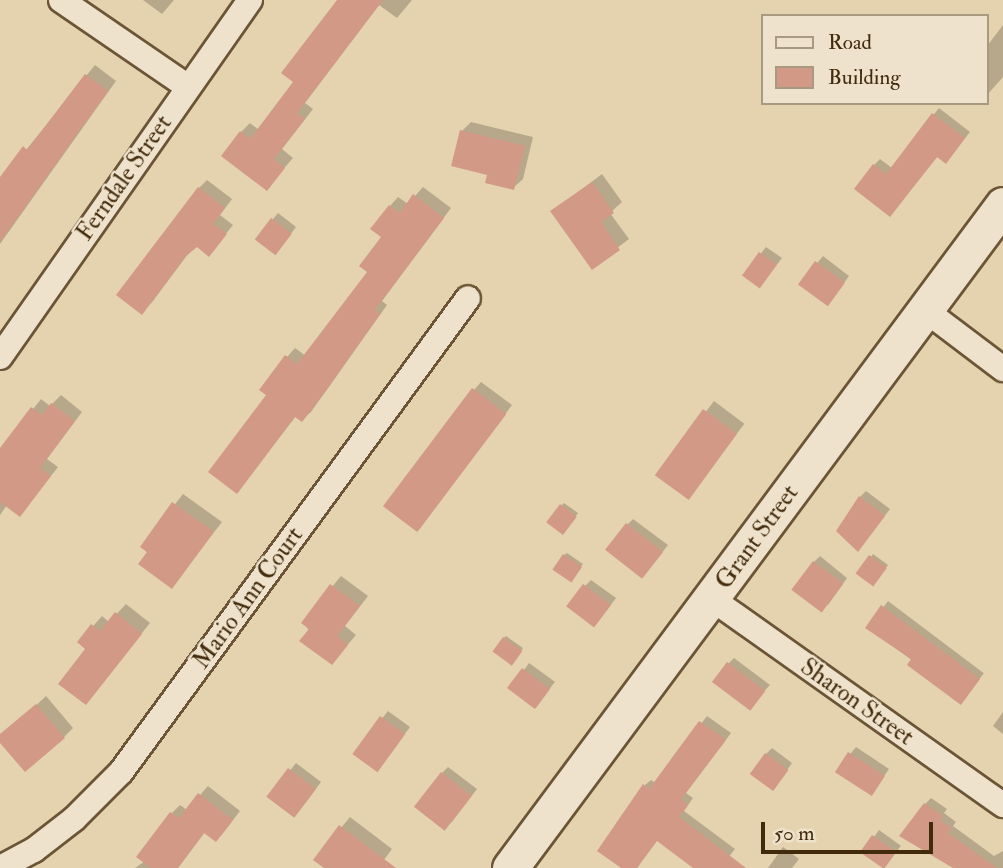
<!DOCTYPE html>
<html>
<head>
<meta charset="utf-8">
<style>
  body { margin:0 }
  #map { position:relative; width:1003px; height:868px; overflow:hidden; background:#e5d3b0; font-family:"IM FELL Double Pica",serif }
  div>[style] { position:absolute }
  .shadow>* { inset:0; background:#0003; transform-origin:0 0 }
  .building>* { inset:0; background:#d29986; transform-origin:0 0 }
  .roads { filter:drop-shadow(2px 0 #6b5536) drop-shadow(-2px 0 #6b5536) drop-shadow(0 2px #6b5536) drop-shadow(0 -2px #6b5536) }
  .street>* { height:24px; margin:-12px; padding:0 12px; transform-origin:12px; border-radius:12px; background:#eee2cc }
  .secondary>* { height:35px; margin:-17.5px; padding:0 17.5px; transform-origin:17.5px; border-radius:17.5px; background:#eee2cc }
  span { translate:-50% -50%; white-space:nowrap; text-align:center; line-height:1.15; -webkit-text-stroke:5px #eee2cc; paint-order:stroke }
  .street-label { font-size:24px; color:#422b0d }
  .legend { position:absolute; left:761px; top:14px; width:228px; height:91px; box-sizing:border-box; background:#eee2cc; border:2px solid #a99980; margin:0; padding:9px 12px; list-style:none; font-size:21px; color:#422b0d }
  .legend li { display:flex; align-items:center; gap:14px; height:35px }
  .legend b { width:35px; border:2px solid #a99980 }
  .scale { position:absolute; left:761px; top:822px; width:172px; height:32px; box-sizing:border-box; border:4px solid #422b0d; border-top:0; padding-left:9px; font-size:21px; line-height:24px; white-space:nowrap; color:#422b0d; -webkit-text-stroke:5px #eee2cc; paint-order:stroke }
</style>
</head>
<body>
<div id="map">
  <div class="shadow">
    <i style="clip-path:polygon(143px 0,174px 0,162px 14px)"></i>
    <i style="clip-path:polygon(339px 0,412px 0,397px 18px,379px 5px,305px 103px,313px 109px,282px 149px,293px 158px,267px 188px,241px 132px,250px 123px,259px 130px,296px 82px)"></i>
    <i style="clip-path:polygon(1003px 25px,1003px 77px,987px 95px,987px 46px)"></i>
    <i style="clip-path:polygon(95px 65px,116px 81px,0 244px,0 182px)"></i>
    <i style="clip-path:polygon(939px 108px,970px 132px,952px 155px,938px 156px,890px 215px,874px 165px,880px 159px,892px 168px)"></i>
    <i style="clip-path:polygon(471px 122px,533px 137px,523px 179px,513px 188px,489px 173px,462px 131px)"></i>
    <i style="clip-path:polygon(602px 174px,622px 202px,610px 213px,629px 239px,592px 267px,553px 211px)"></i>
    <i style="clip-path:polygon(207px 180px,232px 199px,220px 215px,233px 225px,209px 255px,196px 245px,191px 250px,150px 305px,199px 188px)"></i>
    <i style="clip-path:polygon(423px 187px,451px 208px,382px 301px,387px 305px,311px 412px,302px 420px,296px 416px,237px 491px,268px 395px,287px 357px,295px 348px,306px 356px,369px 271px,384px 237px,373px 228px,390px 206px,398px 197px,408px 204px)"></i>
    <i style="clip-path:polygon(278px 213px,296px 227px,281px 247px,273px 219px)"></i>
    <i style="clip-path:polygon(766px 247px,782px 258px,765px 280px,744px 275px)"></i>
    <i style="clip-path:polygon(823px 256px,849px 276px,833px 298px,800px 284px)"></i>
    <i style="clip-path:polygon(481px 382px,512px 405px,418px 531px,474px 390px)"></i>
    <i style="clip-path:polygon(61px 395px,82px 412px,47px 459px,58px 467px,20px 515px,7px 505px,0 515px,0 451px,41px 399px,50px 406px)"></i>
    <i style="left:714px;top:401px;width:38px;height:93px;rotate:37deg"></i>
    <i style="clip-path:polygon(866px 491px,890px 509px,864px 543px,860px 497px)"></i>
    <i style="clip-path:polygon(183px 494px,222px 522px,172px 586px,142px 546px)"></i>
    <i style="clip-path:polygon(564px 503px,578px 513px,566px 530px,561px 506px)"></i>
    <i style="clip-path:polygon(633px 519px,668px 545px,649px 569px,627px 525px)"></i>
    <i style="clip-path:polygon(567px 553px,583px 564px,573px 577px,564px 555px)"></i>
    <i style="clip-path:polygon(873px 554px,888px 565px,875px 582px,871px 557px)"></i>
    <i style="clip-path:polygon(820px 556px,847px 578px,828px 605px,814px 562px)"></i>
    <i style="clip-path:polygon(341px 576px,368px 596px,345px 626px,356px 635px,332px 663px,303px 622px)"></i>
    <i style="clip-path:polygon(591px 580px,616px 598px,600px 619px,585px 586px)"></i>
    <i style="left:888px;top:601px;width:120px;height:33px;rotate:37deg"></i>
    <i style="clip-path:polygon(126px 604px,150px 623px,86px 703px,88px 649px,79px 642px,102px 616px,109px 622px)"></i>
    <i style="clip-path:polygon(506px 636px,523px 648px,514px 661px,504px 638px)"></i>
    <i style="clip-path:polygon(734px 658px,770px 685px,755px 701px,728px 664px)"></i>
    <i style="left:529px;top:663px;width:32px;height:32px;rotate:36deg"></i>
    <i style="clip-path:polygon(46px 696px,73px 728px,64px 737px,0 740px)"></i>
    <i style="clip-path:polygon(388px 711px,410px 727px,382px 765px,354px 754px)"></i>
    <i style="clip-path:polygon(1003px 712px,1003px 734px,993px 726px)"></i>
    <i style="clip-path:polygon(707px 716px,731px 733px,686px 793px,693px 798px,684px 811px,735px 849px,720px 868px,695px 868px,657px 839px,637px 868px,624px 868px,645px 785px,651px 780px,656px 783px)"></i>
    <i style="clip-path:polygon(856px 747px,889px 769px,876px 788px,837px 770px)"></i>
    <i style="clip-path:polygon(772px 748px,792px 763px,778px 783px,766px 754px)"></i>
    <i style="clip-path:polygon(296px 763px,321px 782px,300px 810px,269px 797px)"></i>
    <i style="clip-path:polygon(448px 767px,477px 789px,451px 823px,442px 773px)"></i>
    <i style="clip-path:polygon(208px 786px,240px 811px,224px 832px,216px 840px,205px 832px,178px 868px,135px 868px,145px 861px,139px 856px,172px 813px,180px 805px,187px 810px)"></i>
    <i style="clip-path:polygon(931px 798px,947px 809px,944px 813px,956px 822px,953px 826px,994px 856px,1003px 851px,1003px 868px,954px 868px,925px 804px)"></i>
    <i style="clip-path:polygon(350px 817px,392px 849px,378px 868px,327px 868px,315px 859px)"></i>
    <i style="left:879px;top:830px;width:27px;height:28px;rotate:36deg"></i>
    <i style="clip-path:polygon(783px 847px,799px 859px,792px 868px,768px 868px)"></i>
  </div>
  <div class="building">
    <i style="clip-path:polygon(337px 0,383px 0,297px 113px,305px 119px,274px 159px,285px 168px,267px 191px,221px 156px,240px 131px,250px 139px,293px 82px,281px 73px)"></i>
    <i style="clip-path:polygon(85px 74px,108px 91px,0 242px,0 177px,23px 146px,27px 150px)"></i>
    <i style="clip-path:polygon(932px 113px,965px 138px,946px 164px,937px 157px,890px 217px,854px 189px,873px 164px,886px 174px)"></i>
    <i style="clip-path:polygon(460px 130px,525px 146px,514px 190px,485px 183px,487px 175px,451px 166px)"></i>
    <i style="clip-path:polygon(592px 182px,614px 213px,601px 222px,620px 250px,592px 270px,550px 211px)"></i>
    <i style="clip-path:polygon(198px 187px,225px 208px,213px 224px,227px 234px,209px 257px,197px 247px,185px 257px,142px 315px,116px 295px)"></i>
    <i style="clip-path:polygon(413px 194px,444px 218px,375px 310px,380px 314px,328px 388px,302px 422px,295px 417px,237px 494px,208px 472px,266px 395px,259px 390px,285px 355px,297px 364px,367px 272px,359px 266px,381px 237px,370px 229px,389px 205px,400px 213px)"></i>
    <i style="left:271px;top:218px;width:26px;height:27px;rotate:37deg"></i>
    <i style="left:759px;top:252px;width:22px;height:29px;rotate:36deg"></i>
    <i style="left:815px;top:261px;width:37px;height:29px;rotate:36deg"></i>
    <i style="left:472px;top:388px;width:43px;height:148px;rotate:37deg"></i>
    <i style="clip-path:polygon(51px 403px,75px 421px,40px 468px,51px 476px,20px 517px,0 502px,0 448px,31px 407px,42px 415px)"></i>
    <i style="left:703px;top:409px;width:42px;height:82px;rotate:36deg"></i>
    <i style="clip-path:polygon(859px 496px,885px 516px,858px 552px,836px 531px)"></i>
    <i style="clip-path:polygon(172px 502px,214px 532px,172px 589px,138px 564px,147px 552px,140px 547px)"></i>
    <i style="left:560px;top:504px;width:21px;height:23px;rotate:37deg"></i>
    <i style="left:626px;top:523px;width:47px;height:34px;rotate:38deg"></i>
    <i style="left:563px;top:554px;width:23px;height:19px;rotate:34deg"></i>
    <i style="left:869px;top:555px;width:22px;height:23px;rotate:36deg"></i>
    <i style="left:813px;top:561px;width:38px;height:36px;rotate:37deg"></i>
    <i style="clip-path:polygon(330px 584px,360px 606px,337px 636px,348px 645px,332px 665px,299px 641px,309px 629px,301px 623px)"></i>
    <i style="left:583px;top:584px;width:35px;height:28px;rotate:37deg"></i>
    <i style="clip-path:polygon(881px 605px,980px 679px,961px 705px,907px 665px,911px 659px,865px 628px)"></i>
    <i style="clip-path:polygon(115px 612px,142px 634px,86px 705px,58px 684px,85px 649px,77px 642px,91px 624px,100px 631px)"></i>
    <i style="left:503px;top:637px;width:24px;height:18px;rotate:36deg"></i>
    <i style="left:727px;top:662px;width:48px;height:25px;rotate:37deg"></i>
    <i style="left:522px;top:668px;width:35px;height:25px;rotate:37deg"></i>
    <i style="clip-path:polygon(36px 704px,65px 738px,25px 772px,0 743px,0 734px)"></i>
    <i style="left:380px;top:716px;width:31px;height:47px;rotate:36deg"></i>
    <i style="clip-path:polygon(699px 721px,726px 740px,681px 799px,688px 805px,679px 817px,746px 868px,693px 868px,657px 841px,637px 868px,621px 868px,597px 851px,643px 784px,649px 789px)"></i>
    <i style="left:848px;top:752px;width:44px;height:24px;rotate:33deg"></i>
    <i style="left:765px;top:753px;width:29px;height:26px;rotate:36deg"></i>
    <i style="left:288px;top:768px;width:35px;height:36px;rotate:37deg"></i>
    <i style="left:441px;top:772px;width:39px;height:44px;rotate:38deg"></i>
    <i style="clip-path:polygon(198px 793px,233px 820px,216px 842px,204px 833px,178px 868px,151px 868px,136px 857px,170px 812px,179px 818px)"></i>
    <i style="clip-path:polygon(924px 803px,943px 816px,940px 820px,952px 828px,948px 833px,997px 868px,953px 868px,899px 836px)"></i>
    <i style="clip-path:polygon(339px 825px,396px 868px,324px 868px,313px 860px)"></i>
    <i style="left:872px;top:835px;width:29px;height:21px;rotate:35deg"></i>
  </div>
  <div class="roads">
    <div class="street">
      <i style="left:61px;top:0;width:154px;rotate:34.4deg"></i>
      <i style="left:925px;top:310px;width:98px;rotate:37.1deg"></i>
      <i style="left:0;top:357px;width:436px;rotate:-55deg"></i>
      <i style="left:712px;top:599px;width:357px;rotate:35.3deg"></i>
      <i style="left:0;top:868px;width:38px;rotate:-28deg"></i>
      <i style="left:34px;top:850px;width:51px;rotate:-37.8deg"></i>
      <i style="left:74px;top:819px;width:66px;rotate:-45deg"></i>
      <i style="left:121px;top:772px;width:587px;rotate:-53.79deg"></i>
    </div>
    <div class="secondary">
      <i style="left:510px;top:868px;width:826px;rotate:-53.37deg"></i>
    </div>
  </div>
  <div class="street-label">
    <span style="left:124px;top:178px;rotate:-55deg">Ferndale Street</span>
    <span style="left:757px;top:537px;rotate:-54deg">Grant Street</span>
    <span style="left:248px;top:598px;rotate:-54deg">Mario Ann Court</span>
    <span style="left:857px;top:702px;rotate:35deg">Sharon Street</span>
  </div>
  <ul class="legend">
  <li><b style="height:9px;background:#eee2cc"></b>Road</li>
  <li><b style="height:19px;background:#d29986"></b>Building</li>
  </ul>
  <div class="scale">50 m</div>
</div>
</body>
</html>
